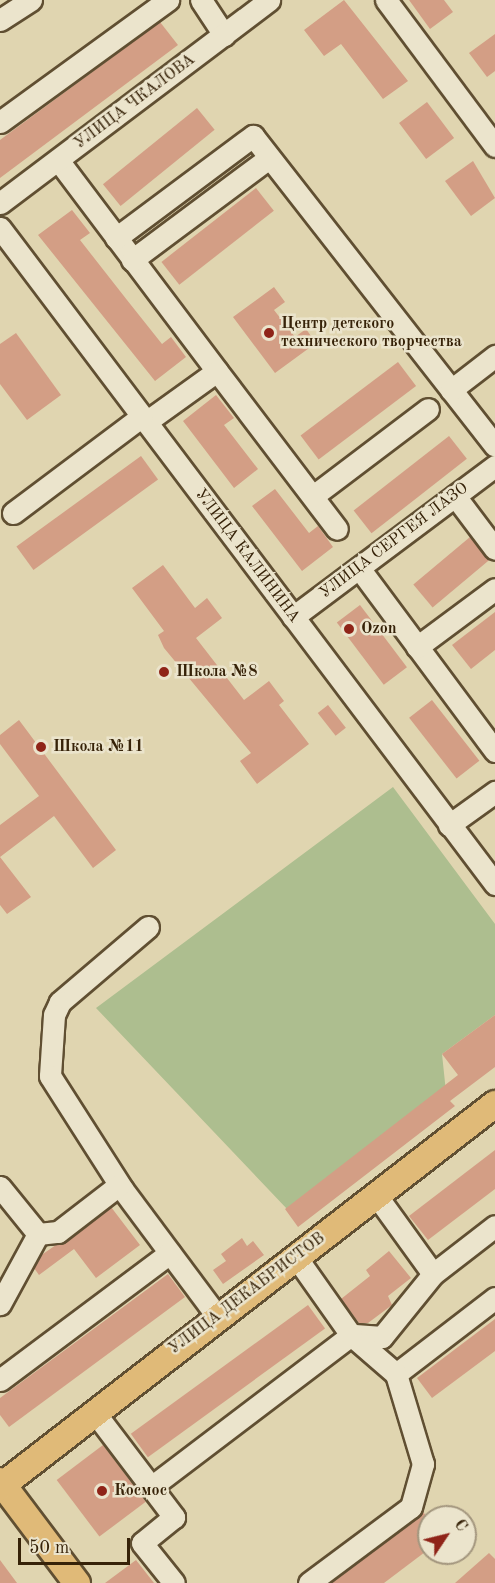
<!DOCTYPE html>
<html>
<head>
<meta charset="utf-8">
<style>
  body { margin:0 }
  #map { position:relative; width:495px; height:1583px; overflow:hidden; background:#e0d5b0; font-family:"Old Standard TT",serif }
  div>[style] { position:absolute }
  .green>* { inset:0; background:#adbe8f }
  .building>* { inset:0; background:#d39e85; transform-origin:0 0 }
  .roads { filter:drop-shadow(2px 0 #604f32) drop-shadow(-2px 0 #604f32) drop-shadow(0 2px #604f32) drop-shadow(0 -2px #604f32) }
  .minor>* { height:21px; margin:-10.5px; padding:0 10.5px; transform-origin:10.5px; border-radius:10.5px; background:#ebe4cc }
  .major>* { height:26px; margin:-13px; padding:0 13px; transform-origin:13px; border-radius:13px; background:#e0ba78 }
  .dots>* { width:16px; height:16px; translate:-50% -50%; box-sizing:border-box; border:3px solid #ebe4cc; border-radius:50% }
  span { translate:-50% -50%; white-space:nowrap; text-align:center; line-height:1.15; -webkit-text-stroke:5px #ebe4cc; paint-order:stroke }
  .street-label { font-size:16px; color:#362208 }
  .poi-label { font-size:16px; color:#362208; font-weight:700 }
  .left { translate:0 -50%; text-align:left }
  .north { position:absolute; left:417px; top:1505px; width:60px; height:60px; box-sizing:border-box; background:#ebe4cc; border:2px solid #a3967e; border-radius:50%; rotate:55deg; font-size:16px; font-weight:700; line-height:24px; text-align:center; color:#362208 }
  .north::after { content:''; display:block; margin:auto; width:21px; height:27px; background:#8f2418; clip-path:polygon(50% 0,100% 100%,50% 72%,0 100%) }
  .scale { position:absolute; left:18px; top:1538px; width:112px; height:27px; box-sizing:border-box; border:3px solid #362208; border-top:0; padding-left:8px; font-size:18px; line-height:21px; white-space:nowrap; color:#362208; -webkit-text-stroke:4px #ebe4cc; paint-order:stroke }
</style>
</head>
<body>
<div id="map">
  <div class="green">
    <i style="clip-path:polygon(393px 787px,495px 924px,495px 1015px,442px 1054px,446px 1092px,288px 1210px,96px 1008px)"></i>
  </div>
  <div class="building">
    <i style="clip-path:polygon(344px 0,408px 81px,383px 99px,341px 44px,324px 56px,304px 30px)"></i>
    <i style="clip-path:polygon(409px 0,444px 0,453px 12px,430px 29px)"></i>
    <i style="clip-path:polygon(160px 22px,178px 45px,0 178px,0 140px)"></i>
    <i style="clip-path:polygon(495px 34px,495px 71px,487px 77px,469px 53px)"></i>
    <i style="left:427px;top:102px;width:45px;height:35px;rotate:53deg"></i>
    <i style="left:197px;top:108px;width:28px;height:121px;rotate:51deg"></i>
    <i style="clip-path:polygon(473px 161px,495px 198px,471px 216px,445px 181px)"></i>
    <i style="left:256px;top:188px;width:29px;height:120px;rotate:52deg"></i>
    <i style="clip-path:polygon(72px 210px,90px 233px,80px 240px,127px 300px,162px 344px,171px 337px,186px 357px,155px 381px,38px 235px)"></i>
    <i style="clip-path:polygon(274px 287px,285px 302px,274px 310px,295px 337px,306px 329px,316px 343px,275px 373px,233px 317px)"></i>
    <i style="clip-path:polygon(16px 333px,61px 395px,27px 420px,0 384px,0 344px)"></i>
    <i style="left:398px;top:362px;width:30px;height:122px;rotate:53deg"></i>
    <i style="clip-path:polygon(216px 395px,234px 418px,224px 425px,258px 469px,234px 488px,183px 421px)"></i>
    <i style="left:449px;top:436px;width:29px;height:121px;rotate:52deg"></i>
    <i style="left:141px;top:456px;width:29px;height:154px;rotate:54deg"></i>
    <i style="clip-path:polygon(275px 489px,309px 533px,318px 526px,333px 547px,302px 571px,252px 506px)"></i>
    <i style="left:470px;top:537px;width:30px;height:74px;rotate:50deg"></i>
    <i style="clip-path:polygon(163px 565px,195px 608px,207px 598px,222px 618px,196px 638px,244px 700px,269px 681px,284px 701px,279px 705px,309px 744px,257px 784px,240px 761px,251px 753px,164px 648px,158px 635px,164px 631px,132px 588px)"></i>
    <i style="left:360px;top:605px;width:78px;height:29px;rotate:53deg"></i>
    <i style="clip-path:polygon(495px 612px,495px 650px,471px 669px,452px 645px)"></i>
    <i style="left:432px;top:700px;width:77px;height:29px;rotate:52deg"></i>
    <i style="left:328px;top:705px;width:29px;height:13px;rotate:52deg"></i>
    <i style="clip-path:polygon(19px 720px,116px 850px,93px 868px,54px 816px,0 857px,31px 897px,7px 914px,0 905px,0 825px,39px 796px,0 744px,0 735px)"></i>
    <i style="clip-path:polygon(495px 1015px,495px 1067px,450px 1101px,455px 1106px,298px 1227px,285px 1209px,458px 1075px,442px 1054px)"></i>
    <i style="clip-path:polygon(495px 1150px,495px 1189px,428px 1240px,409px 1216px)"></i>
    <i style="clip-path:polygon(111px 1207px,140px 1245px,96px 1278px,74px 1249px,39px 1275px,34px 1268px,40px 1256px)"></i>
    <i style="clip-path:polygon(242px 1238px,247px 1246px,253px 1241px,264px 1255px,223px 1284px,213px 1270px,226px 1261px,221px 1254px)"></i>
    <i style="clip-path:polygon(389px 1251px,411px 1278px,388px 1296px,392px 1305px,368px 1323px,359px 1323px,341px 1299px,370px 1276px,366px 1270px)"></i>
    <i style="clip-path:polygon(168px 1274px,185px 1297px,9px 1427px,0 1415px,0 1398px)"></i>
    <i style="left:308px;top:1305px;width:29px;height:219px;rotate:54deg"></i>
    <i style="clip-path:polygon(495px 1319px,495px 1351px,432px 1398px,417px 1378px)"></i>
    <i style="left:103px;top:1445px;width:71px;height:58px;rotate:53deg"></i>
    <i style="clip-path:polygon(423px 1512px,429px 1519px,429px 1549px,384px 1583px,330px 1583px)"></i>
    <i style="clip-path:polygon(489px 1553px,495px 1559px,495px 1583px,455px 1583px)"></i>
    <i style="clip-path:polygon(0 1560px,17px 1583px,0 1583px)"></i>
    <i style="clip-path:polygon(136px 1560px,154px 1583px,105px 1583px)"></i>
  </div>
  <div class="roads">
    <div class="minor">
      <i style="left:201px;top:0;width:42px;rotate:56.7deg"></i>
      <i style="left:386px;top:0;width:182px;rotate:53.3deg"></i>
      <i style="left:0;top:20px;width:37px;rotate:-33deg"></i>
      <i style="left:0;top:122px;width:208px;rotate:-36deg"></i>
      <i style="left:58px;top:160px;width:264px;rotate:53deg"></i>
      <i style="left:0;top:203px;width:337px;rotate:-37deg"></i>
      <i style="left:0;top:228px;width:822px;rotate:52.96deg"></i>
      <i style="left:116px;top:238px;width:171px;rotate:-36.7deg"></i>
      <i style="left:253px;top:136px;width:393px;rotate:52deg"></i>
      <i style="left:132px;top:260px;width:171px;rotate:-36.7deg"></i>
      <i style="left:451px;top:390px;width:56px;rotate:-37.7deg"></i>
      <i style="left:146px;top:422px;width:87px;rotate:-35.7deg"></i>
      <i style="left:217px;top:371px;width:198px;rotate:52.8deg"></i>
      <i style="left:313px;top:496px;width:144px;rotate:-37.1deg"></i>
      <i style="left:455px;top:496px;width:66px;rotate:53deg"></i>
      <i style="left:13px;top:513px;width:161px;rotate:-36.9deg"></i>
      <i style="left:359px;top:568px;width:228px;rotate:53.4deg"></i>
      <i style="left:293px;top:617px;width:252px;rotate:-36.8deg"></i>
      <i style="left:417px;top:647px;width:97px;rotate:-36.6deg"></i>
      <i style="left:449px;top:825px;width:57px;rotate:-35.7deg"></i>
      <i style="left:148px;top:927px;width:116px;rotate:139.6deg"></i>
      <i style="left:60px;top:1002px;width:14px;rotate:115deg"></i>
      <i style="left:54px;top:1015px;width:61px;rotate:93.8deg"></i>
      <i style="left:50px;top:1076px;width:135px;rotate:57.4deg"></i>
      <i style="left:123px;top:1190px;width:157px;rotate:53.3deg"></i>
      <i style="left:0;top:1187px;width:60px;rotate:51deg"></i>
      <i style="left:38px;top:1234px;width:80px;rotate:118.5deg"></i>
      <i style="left:376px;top:1195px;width:97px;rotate:54.2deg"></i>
      <i style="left:433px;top:1274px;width:78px;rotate:-37.7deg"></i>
      <i style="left:38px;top:1234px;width:20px;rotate:-6deg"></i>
      <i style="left:58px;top:1232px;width:77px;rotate:-37.6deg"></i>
      <i style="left:433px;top:1274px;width:81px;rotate:129deg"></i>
      <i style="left:382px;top:1337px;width:31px;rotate:-176deg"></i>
      <i style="left:351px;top:1335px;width:60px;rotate:40.9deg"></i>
      <i style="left:396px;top:1374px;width:125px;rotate:-37.5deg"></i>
      <i style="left:0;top:1380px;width:212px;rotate:-36.8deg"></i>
      <i style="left:95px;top:1413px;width:131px;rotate:52.8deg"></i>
      <i style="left:174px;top:1517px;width:41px;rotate:140.9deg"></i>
      <i style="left:142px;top:1543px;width:51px;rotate:51.3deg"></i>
      <i style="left:151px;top:1487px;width:251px;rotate:-37.2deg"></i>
      <i style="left:351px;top:1335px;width:95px;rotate:-125.2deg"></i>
      <i style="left:309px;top:1583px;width:127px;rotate:-36.7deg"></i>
      <i style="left:411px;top:1507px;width:45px;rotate:-74.4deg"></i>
      <i style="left:423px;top:1464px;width:94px;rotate:-106.7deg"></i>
    </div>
    <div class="major">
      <i style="left:0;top:1481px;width:128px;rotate:53deg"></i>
      <i style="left:0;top:1487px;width:626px;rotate:-37.73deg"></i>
    </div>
  </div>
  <div class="dots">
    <i style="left:269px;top:333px;background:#8f2418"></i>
    <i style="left:349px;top:629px;background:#8f2418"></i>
    <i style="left:164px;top:672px;background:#8f2418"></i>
    <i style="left:41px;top:747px;background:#8f2418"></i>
    <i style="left:102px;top:1491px;background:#8f2418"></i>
  </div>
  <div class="street-label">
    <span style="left:135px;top:102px;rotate:-37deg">УЛИЦА ЧКАЛОВА</span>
    <span style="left:394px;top:541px;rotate:-37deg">УЛИЦА СЕРГЕЯ ЛАЗО</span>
    <span style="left:247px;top:556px;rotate:53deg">УЛИЦА КАЛИНИНА</span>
    <span style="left:247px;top:1294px;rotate:-37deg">УЛИЦА ДЕКАБРИСТОВ</span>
  </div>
  <div class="poi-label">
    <span class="left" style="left:281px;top:333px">Центр детского<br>технического творчества</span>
    <span class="left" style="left:361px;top:629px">Ozon</span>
    <span class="left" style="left:176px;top:672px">Школа №8</span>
    <span class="left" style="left:53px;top:747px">Школа №11</span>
    <span class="left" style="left:114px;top:1491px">Космос</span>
  </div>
  <div class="north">С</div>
  <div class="scale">50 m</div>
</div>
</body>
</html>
